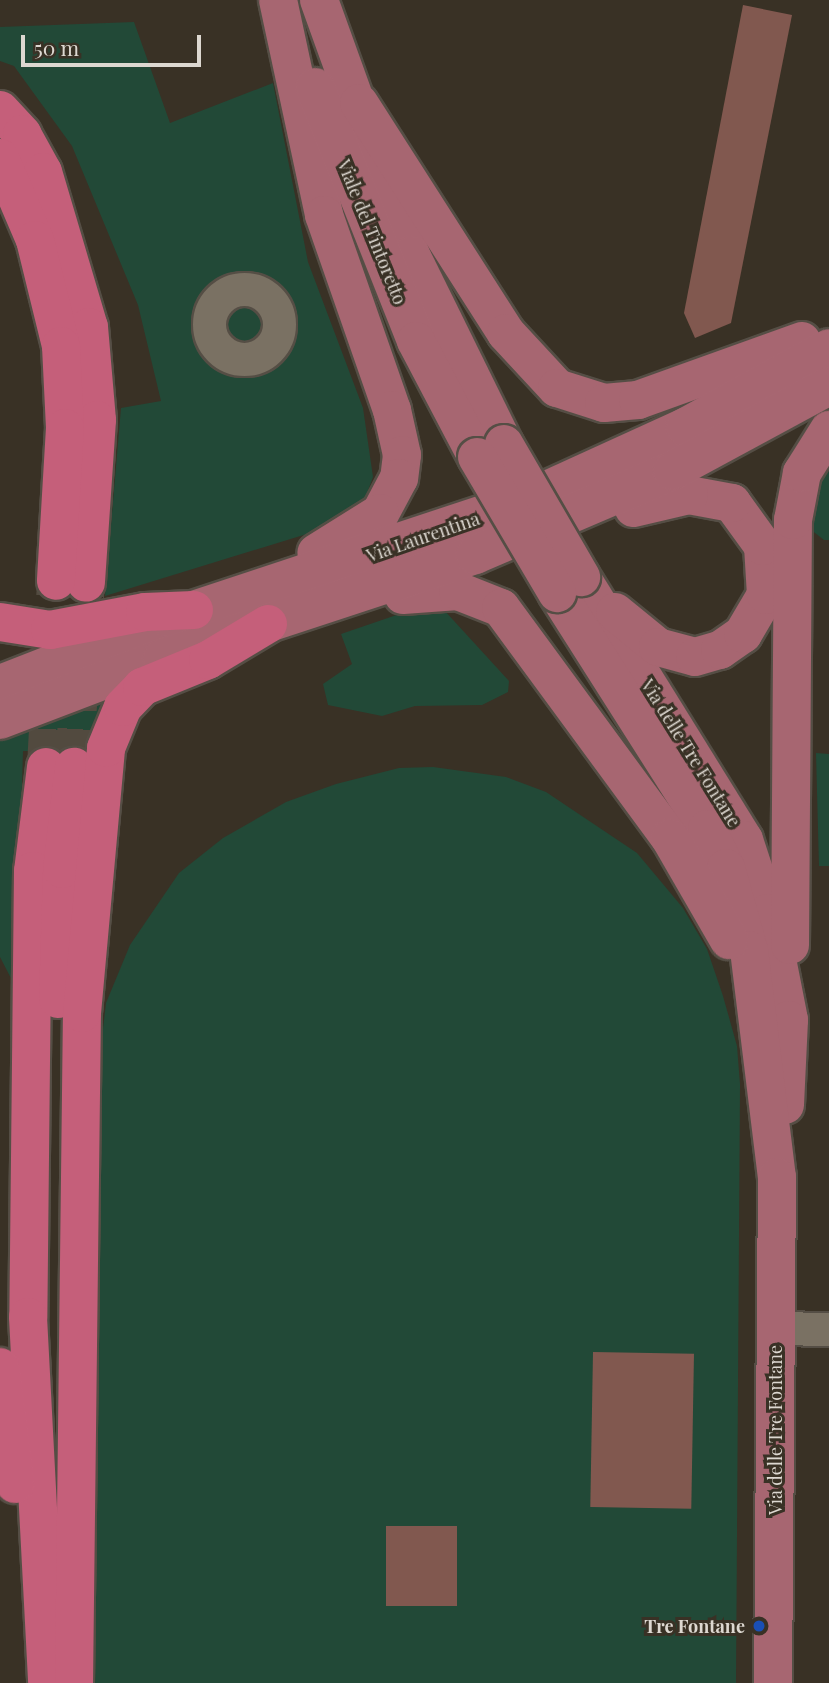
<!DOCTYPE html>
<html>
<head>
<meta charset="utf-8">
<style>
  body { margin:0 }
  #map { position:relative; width:829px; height:1683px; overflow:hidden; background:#393125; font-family:"Playfair Display",serif }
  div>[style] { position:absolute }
  .green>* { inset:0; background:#224937 }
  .building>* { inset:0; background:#81584f; transform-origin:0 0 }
  .highway-tunnel>* { height:38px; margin-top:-19px; transform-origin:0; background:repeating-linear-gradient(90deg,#524a3f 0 38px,transparent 0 57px) }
  .roads { filter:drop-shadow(2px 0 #554e45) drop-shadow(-2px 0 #554e45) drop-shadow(0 2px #554e45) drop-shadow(0 -2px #554e45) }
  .minor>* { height:33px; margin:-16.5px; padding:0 16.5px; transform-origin:16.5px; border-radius:16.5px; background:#7a7163 }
  .minor>.ring { margin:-16.5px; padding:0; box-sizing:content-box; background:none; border:33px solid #7a7163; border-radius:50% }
  .major>* { height:38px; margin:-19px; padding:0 19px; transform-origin:19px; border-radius:19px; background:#a76671 }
  .highway>* { height:38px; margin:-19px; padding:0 19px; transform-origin:19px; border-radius:19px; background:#c55f7a }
  .bridges { filter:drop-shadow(2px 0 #554e45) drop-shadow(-2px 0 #554e45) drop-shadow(0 2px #554e45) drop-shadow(0 -2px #554e45) }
  .major-bridge>* { height:38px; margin:-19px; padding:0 19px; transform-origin:19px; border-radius:19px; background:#a76671 }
  .dots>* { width:19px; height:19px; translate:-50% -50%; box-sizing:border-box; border:4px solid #393125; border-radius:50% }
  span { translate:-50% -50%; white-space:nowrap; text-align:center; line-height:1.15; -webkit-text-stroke:6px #393125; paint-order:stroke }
  .street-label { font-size:18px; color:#ddd8d1 }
  .poi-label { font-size:18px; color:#ddd8d1; font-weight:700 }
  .right { translate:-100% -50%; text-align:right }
  .scale { position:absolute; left:21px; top:35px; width:180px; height:32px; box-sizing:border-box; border:4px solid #ddd8d1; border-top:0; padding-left:9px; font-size:21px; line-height:24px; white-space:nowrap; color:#ddd8d1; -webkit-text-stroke:5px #393125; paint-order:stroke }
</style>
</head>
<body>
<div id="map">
  <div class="green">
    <i style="clip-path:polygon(134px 22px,170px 123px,273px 83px,308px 262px,363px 408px,373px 477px,363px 504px,336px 525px,105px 596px,121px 408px,161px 401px,138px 305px,72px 146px,14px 66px,0 61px,0 27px)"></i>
    <i style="clip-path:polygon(829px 456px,829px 540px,824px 540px,810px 529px,814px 495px)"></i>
    <i style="clip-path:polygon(417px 608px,444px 610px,509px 681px,508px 692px,482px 705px,415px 706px,382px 716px,328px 705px,323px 684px,352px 664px,341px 634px)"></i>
    <i style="clip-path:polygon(129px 687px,96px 752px,23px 751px,16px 988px,0 957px,0 737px)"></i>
    <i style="clip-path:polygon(816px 753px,829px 754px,829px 866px,819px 866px)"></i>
    <i style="clip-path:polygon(433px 767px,506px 777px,546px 792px,637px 853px,683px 908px,707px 949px,723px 996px,737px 1046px,740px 1084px,736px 1683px,95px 1683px,101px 1046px,106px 1003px,130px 945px,179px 873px,223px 838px,286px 802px,336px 784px,399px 768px)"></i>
  </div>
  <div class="building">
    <i style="clip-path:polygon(743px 5px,792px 15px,731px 323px,695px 338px,684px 313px)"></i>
    <i style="left:593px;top:1352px;width:101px;height:155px;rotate:1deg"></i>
    <i style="left:457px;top:1526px;width:80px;height:71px;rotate:90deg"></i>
  </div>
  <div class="highway-tunnel">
    <i style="left:46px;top:767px;width:186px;rotate:-86.9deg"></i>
    <i style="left:74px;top:767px;width:184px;rotate:-86.3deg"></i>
  </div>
  <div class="roads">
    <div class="minor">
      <i class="ring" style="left:209px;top:289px;width:37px;height:37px"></i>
      <i style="left:776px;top:1328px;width:53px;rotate:1.1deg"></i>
    </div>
    <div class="major">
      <i style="left:278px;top:0;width:220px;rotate:77.9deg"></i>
      <i style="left:324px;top:215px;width:207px;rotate:70.8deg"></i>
      <i style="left:392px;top:410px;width:46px;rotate:77.5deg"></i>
      <i style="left:402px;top:455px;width:23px;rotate:97deg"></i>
      <i style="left:399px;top:478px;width:40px;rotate:118deg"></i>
      <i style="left:380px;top:513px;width:75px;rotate:148deg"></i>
      <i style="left:319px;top:0;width:271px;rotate:70.2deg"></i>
      <i style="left:411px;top:255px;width:211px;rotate:63.8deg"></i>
      <i style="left:315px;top:87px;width:273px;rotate:68.3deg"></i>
      <i style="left:416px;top:341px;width:131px;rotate:62.3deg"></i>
      <i style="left:359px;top:103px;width:273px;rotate:57.4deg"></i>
      <i style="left:506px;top:333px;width:75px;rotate:47.2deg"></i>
      <i style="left:557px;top:388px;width:49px;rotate:17.7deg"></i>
      <i style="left:604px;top:403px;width:34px;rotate:-5deg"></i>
      <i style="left:638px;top:400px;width:174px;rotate:-19.8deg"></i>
      <i style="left:581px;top:577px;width:309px;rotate:58.2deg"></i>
      <i style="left:744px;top:840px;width:77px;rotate:71.8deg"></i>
      <i style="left:768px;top:913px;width:109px;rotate:78.9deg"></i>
      <i style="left:789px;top:1020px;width:85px;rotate:92.7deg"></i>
      <i style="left:557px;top:593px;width:280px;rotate:57.6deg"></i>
      <i style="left:707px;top:829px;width:43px;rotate:64deg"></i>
      <i style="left:726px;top:868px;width:85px;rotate:74.3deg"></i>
      <i style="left:749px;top:950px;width:229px;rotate:83deg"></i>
      <i style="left:777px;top:1177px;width:506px;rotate:90.45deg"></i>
      <i style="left:403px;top:595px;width:55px;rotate:-4.2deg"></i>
      <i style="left:458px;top:591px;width:46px;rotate:21.6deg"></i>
      <i style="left:501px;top:608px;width:285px;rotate:53.7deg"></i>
      <i style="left:670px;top:838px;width:118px;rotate:60deg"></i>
      <i style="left:615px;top:612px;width:55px;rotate:39.1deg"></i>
      <i style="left:658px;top:647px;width:38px;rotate:15deg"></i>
      <i style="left:695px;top:657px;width:26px;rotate:-16deg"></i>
      <i style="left:720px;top:650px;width:28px;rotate:-35deg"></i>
      <i style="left:743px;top:634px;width:45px;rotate:-59.5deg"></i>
      <i style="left:766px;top:595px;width:49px;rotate:-93.5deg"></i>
      <i style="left:763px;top:546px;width:53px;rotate:-125.8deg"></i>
      <i style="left:732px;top:503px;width:44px;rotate:-169.5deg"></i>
      <i style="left:689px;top:495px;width:57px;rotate:166.7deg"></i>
      <i style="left:0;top:684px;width:181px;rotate:-21.3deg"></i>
      <i style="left:169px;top:618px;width:375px;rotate:-18.3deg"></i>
      <i style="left:525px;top:500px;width:176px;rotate:-24.5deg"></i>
      <i style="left:685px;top:427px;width:164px;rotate:-28.7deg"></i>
      <i style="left:0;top:720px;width:173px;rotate:-20.9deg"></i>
      <i style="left:162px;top:658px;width:330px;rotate:-18.2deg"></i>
      <i style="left:475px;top:555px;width:214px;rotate:-23.1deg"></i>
      <i style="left:672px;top:471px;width:179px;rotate:-28.4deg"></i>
      <i style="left:790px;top:945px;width:425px;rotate:-89.6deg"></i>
      <i style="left:793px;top:520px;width:48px;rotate:-79.2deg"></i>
      <i style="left:802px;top:473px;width:51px;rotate:-57.9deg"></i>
    </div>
    <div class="highway">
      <i style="left:0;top:110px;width:33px;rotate:47deg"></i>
      <i style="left:22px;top:134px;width:43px;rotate:61.1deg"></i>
      <i style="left:43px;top:172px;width:162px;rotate:73.5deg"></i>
      <i style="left:89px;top:327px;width:93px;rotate:85.1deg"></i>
      <i style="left:97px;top:420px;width:163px;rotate:93.9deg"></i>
      <i style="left:0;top:158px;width:89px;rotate:66.9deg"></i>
      <i style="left:35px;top:240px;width:109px;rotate:76.2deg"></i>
      <i style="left:61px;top:346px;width:82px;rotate:87.2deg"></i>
      <i style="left:65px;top:428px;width:153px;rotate:93.4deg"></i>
      <i style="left:0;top:622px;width:51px;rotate:9.1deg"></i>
      <i style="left:50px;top:630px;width:97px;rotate:-10.7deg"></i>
      <i style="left:145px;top:612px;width:49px;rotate:-2.3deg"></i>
      <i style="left:46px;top:767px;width:105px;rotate:97.1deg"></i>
      <i style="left:33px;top:871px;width:446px;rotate:90.6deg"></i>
      <i style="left:28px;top:1317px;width:366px;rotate:87deg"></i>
      <i style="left:58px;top:999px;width:130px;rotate:-88.2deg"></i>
      <i style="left:62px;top:869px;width:103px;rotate:-83.3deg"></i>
      <i style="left:0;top:1367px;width:118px;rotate:82.7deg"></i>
      <i style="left:74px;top:1683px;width:670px;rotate:-89.32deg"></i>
      <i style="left:82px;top:1013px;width:266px;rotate:-84.8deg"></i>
      <i style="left:106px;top:748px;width:44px;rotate:-67.5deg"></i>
      <i style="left:123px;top:707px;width:28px;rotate:-46deg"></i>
      <i style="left:142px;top:687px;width:71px;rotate:-22.2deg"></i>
      <i style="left:208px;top:660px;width:70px;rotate:-31deg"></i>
    </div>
  </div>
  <div class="bridges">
    <div class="major-bridge">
      <i style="left:504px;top:444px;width:154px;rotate:59.9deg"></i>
      <i style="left:477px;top:457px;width:158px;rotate:59.5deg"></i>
    </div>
  </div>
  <div class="dots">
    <i style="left:759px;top:1626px;background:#1a4fb4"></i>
  </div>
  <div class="street-label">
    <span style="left:372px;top:232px;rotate:68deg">Viale del Tintoretto</span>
    <span style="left:423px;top:537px;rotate:-19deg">Via Laurentina</span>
    <span style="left:691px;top:753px;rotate:58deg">Via delle Tre Fontane</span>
    <span style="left:775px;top:1430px;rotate:-90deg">Via delle Tre Fontane</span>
  </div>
  <div class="poi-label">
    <span class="right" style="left:745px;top:1626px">Tre Fontane</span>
  </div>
  <div class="scale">50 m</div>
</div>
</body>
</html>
